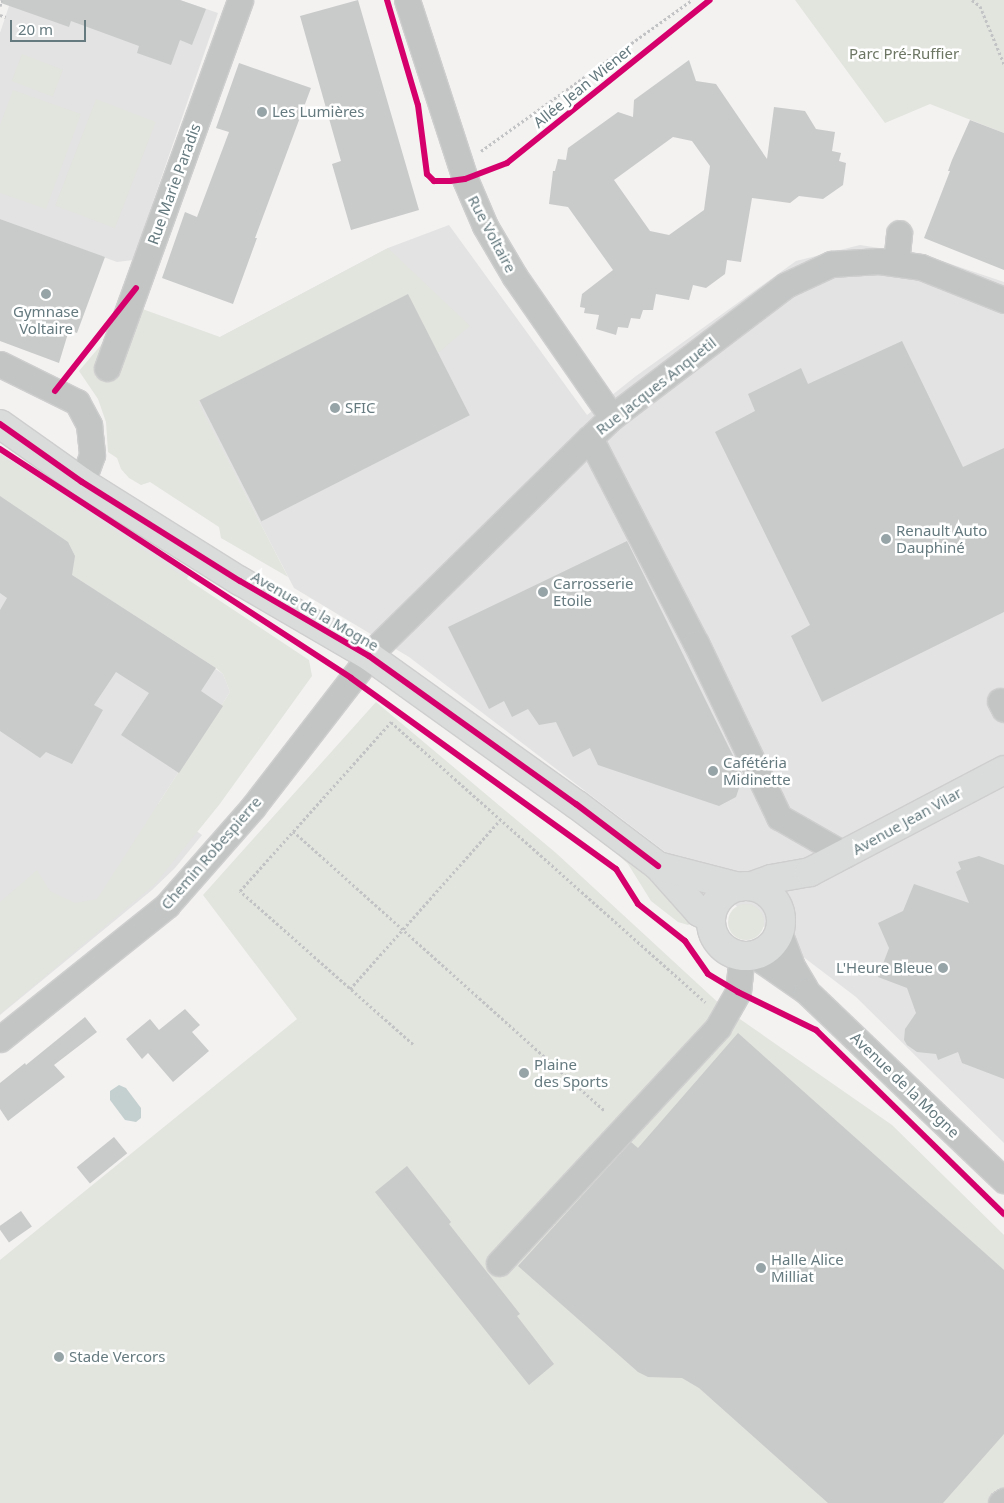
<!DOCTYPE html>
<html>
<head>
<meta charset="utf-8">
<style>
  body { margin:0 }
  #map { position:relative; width:1004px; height:1503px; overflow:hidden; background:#f3f2f1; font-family:"Noto Sans",sans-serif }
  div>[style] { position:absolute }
  .built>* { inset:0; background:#e3e3e3 }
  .green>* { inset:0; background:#e2e4de; transform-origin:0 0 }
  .round { border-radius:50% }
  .water>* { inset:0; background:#c4d0d0 }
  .building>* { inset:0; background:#c9caca; transform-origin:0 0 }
  .path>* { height:3px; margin-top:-1.5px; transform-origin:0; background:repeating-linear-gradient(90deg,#c2c3c4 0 2.5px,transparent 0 5px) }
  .roads { filter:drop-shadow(1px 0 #cecece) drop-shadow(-1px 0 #cecece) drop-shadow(0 1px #cecece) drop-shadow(0 -1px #cecece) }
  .minor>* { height:25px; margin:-12.5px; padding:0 12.5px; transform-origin:12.5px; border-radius:12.5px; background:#c3c5c5 }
  .major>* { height:28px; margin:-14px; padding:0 14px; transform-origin:14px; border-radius:14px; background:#dadbdb }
  .major>.ring { margin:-14px; padding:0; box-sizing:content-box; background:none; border:28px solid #dadbdb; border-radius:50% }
  .cycleway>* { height:6px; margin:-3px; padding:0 3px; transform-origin:3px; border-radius:3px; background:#d6006c }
  .dots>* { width:14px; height:14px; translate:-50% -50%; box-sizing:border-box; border:2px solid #fff; border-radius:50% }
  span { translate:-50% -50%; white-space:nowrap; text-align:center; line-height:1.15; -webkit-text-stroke:5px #fff; paint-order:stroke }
  .park-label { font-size:15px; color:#6c7663 }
  .street-label { font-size:15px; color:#657a7f }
  .poi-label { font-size:15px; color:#657a7f }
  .left { translate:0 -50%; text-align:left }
  .right { translate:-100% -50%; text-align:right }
  .scale { position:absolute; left:10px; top:20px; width:76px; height:22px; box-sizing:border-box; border:2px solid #657a7f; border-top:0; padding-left:6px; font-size:15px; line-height:18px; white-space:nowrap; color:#657a7f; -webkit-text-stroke:4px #fff; paint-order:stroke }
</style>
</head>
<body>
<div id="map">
  <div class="built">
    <i style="clip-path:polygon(9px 0,180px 0,218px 13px,133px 260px,117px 262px,0 219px,0 33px,9px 6px)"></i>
    <i style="clip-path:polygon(449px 225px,587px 415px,636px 376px,796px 261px,860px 245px,924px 255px,1004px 282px,1004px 1143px,856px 997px,409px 657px,294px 588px,171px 351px,220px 337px,388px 248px)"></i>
    <i style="clip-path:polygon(0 453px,189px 575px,157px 630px,223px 674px,230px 692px,158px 804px,202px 835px,175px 868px,152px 890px,0 1015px)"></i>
  </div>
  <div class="green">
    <i style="clip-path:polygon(795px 0,1004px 0,1004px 133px,930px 104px,885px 123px)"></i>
    <i style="left:22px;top:54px;width:44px;height:29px;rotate:21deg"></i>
    <i style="clip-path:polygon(13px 90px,81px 114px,46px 209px,0 193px,0 125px)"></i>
    <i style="left:96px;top:99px;width:64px;height:114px;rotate:21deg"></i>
    <i style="clip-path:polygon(388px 248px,470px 326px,438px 353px,407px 295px,198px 402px,288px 577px,221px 538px,219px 527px,150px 482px,141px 485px,129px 478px,121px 469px,117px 458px,108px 452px,106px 422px,98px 399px,79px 371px,134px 306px,220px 337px)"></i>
    <i style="clip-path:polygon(0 455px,309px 660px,312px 676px,219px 805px,155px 884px,0 1014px,0 902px,37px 870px,50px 891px,75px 903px,97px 899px,230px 692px,223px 674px,216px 668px,69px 573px,73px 567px,75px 556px,68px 542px,0 496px)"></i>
    <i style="clip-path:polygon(376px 702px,556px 853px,724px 1008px,892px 1125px,1004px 1235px,1004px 1503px,0 1503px,0 1260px,297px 1019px,203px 895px)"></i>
    <i style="clip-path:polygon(614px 849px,668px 887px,693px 922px,688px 925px,678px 922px,651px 901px,628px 864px,613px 850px)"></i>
    <i class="round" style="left:728px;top:904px;width:36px;height:36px"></i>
  </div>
  <div class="water">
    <i style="clip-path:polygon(119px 1085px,126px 1088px,141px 1108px,141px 1118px,136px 1122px,125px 1120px,110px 1100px,110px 1091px)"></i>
  </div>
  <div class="building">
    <i style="clip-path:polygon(1px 0,180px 0,206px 9px,192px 45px,180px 40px,171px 65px,137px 53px,139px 46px,71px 21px,69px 27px,1px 3px)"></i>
    <i style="clip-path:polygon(358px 0,419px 210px,351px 230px,332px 164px,341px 161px,300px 16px)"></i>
    <i style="clip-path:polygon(evenodd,689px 60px,696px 81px,716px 84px,767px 159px,774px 107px,805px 111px,816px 129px,835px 132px,832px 151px,841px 153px,839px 161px,846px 163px,843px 185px,823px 199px,799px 196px,790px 203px,752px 198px,741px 262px,727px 260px,725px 274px,706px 288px,693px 285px,689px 300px,656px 294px,653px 310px,643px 310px,640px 319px,631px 318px,628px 328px,618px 327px,616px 335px,596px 329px,599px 315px,584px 313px,585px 308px,580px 307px,582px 294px,613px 270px,568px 207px,549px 204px,553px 171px,555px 171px,558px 159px,566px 160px,568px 148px,618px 112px,633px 117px,634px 100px,689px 60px,673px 137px,692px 141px,710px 166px,704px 210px,669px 235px,650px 231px,614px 180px,673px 137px)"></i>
    <i style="clip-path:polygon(239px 63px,311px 88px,255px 238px,257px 238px,233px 304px,162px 278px,185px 212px,197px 217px,229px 132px,216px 128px)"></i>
    <i style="clip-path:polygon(970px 120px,1004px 133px,1004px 270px,924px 238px,950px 171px,948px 171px,952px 160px)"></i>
    <i style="clip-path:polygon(0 219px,105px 257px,77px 333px,69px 330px,59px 363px,0 341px)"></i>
    <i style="left:408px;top:294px;width:136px;height:234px;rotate:63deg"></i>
    <i style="clip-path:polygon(902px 341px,963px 467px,1004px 448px,1004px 612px,822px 702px,791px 636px,810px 625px,715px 432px,755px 411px,748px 394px,801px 368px,808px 384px)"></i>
    <i style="clip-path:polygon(0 496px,68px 542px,75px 556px,72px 575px,216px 668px,201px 691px,223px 706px,179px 773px,121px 735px,149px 693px,116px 672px,94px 705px,103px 710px,72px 764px,46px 752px,40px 758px,0 731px,0 610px,7px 598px,0 593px)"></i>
    <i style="clip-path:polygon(627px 541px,743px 776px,736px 797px,719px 806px,598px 765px,590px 748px,573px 757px,556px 722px,539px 725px,528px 709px,512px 717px,504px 701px,489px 709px,448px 627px)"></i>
    <i style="clip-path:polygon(979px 856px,1004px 865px,1004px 1079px,962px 1063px,958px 1052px,938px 1060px,936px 1054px,917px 1052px,907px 1045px,904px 1040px,905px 1029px,916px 1013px,907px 988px,878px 977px,889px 948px,878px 923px,903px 911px,914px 884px,969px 903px,956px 872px,961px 869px,958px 862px)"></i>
    <i style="clip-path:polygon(185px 1009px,200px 1025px,192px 1032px,209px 1051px,173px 1082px,148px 1053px,142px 1059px,126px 1039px,150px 1019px,159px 1030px)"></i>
    <i style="clip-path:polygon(85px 1017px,97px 1032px,54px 1065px,65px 1077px,8px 1121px,0 1109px,0 1083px,25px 1063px,26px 1065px)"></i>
    <i style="clip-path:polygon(738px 1033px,1004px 1270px,1004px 1434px,943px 1503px,828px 1503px,699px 1388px,682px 1378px,648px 1377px,638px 1372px,518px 1266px,631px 1142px,638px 1148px)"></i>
    <i style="left:114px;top:1137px;width:21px;height:48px;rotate:51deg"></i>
    <i style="clip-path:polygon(407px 1166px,451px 1222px,449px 1224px,520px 1314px,517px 1316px,554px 1364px,529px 1385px,375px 1192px)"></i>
    <i style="left:21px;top:1211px;width:19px;height:28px;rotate:55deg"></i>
  </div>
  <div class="path">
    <i style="left:972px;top:0;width:10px;rotate:37deg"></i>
    <i style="left:980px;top:6px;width:63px;rotate:67.5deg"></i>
    <i style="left:0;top:6px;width:6px;rotate:-72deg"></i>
    <i style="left:0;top:15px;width:6px;rotate:18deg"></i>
    <i style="left:481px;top:151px;width:259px;rotate:-35.6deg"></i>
    <i style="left:293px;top:831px;width:419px;rotate:41.9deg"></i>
    <i style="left:350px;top:989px;width:226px;rotate:-48.4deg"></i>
    <i style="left:413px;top:1044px;width:231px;rotate:-138.5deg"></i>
    <i style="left:240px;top:891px;width:227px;rotate:-48.2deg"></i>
    <i style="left:391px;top:722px;width:421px;rotate:41.7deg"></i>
  </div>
  <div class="roads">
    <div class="minor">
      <i style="left:407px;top:0;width:188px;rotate:72deg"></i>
      <i style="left:465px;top:179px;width:51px;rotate:66.9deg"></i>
      <i style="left:485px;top:226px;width:59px;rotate:59.5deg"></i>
      <i style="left:515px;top:277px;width:170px;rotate:55.3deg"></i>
      <i style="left:896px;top:263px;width:30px;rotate:-84deg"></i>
      <i style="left:0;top:364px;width:86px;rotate:26.3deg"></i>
      <i style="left:77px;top:402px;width:26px;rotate:62deg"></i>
      <i style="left:89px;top:425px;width:30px;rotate:84deg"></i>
      <i style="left:92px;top:455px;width:29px;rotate:110deg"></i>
      <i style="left:107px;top:368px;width:391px;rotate:-70.1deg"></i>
      <i style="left:590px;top:438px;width:231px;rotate:62.7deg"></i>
      <i style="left:696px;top:643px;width:193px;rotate:64.5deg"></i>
      <i style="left:779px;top:817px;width:76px;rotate:29.9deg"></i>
      <i style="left:1000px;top:701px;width:9px;rotate:63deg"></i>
      <i style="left:779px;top:932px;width:39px;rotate:69deg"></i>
      <i style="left:793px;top:968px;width:23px;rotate:59deg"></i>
      <i style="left:754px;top:955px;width:63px;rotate:34.7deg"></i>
      <i style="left:806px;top:991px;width:274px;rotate:43.7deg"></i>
      <i style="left:0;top:1039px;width:214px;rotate:-38.7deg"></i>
      <i style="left:167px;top:905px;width:130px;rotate:-48.7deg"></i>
      <i style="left:253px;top:807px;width:200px;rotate:-52.3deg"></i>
      <i style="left:375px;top:649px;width:301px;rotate:-44.5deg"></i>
      <i style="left:590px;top:438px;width:30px;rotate:-44deg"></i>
      <i style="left:612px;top:417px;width:218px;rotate:-37.2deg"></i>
      <i style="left:786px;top:285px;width:50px;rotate:-25deg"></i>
      <i style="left:831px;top:264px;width:48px;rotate:-3.6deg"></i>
      <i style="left:879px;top:261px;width:42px;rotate:8.1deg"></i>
      <i style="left:921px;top:267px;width:89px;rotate:21.7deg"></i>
      <i style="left:499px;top:1263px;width:322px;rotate:-47.1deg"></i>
      <i style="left:718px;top:1027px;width:40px;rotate:-60.3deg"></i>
      <i style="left:738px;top:992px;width:36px;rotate:-84deg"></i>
      <i style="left:1001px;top:1503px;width:4px;rotate:-34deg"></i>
    </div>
    <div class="major">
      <i style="left:0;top:424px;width:100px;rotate:35.3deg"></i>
      <i style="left:82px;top:482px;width:186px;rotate:32.1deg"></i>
      <i style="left:240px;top:581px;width:149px;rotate:30.2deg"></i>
      <i style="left:369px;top:656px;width:254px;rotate:35.6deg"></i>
      <i style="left:576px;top:804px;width:103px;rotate:37.1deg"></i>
      <i style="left:658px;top:866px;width:62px;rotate:48.3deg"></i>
      <i style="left:699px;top:912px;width:13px;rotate:27deg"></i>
      <i style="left:658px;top:866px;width:84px;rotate:14.5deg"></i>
      <i style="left:752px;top:886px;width:20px;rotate:-20deg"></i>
      <i style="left:771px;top:879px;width:40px;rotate:-10deg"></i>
      <i style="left:810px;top:872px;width:219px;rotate:-27.7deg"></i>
      <i class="ring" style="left:711px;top:886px;width:42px;height:42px"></i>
    </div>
  </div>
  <div class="cycleway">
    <i style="left:387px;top:0;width:109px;rotate:73.6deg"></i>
    <i style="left:418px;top:105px;width:70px;rotate:82.6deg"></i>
    <i style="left:427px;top:174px;width:10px;rotate:45deg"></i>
    <i style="left:434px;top:181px;width:16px"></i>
    <i style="left:450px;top:181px;width:15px;rotate:-8deg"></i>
    <i style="left:465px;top:179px;width:45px;rotate:-20.9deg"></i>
    <i style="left:507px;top:163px;width:260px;rotate:-38.8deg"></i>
    <i style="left:55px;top:391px;width:131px;rotate:-51.8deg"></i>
    <i style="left:0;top:424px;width:100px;rotate:35.3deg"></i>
    <i style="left:82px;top:482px;width:186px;rotate:32.1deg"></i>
    <i style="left:240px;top:581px;width:149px;rotate:30.2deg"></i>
    <i style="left:369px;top:656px;width:254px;rotate:35.6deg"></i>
    <i style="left:576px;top:804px;width:103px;rotate:37.1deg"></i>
    <i style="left:0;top:449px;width:419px;rotate:33.1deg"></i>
    <i style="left:351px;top:678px;width:327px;rotate:35.8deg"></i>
    <i style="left:616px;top:869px;width:41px;rotate:57.8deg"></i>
    <i style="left:638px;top:904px;width:60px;rotate:38.2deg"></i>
    <i style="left:685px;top:941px;width:40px;rotate:55.1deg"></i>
    <i style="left:708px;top:974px;width:35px;rotate:31deg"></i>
    <i style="left:738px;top:992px;width:87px;rotate:26deg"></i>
    <i style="left:816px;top:1030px;width:263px;rotate:44.4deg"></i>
  </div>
  <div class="dots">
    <i style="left:262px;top:112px;background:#97a4a7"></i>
    <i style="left:46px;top:294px;background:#97a4a7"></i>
    <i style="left:335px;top:408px;background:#97a4a7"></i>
    <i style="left:886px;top:539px;background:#97a4a7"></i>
    <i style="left:543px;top:592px;background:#97a4a7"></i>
    <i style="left:713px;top:771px;background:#97a4a7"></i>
    <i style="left:943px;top:968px;background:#97a4a7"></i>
    <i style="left:524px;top:1073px;background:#97a4a7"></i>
    <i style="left:761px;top:1268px;background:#97a4a7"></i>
    <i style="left:59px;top:1357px;background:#97a4a7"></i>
  </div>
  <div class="park-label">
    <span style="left:904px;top:54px">Parc Pré-Ruffier</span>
  </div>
  <div class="street-label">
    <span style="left:583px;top:86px;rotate:-39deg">Allée Jean Wiener</span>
    <span style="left:174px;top:184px;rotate:-70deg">Rue Marie Paradis</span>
    <span style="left:492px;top:234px;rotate:62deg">Rue Voltaire</span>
    <span style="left:656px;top:386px;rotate:-38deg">Rue Jacques Anquetil</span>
    <span style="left:315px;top:611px;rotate:30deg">Avenue de la Mogne</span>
    <span style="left:907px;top:821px;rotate:-29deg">Avenue Jean Vilar</span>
    <span style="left:211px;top:853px;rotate:-49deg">Chemin Robespierre</span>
    <span style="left:905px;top:1085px;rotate:44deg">Avenue de la Mogne</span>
  </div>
  <div class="poi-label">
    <span class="left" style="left:272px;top:112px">Les Lumières</span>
    <span style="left:46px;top:320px">Gymnase<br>Voltaire</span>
    <span class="left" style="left:345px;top:408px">SFIC</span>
    <span class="left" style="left:896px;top:539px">Renault Auto<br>Dauphiné</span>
    <span class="left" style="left:553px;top:592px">Carrosserie<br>Etoile</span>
    <span class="left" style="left:723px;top:771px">Cafétéria<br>Midinette</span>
    <span class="right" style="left:933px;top:968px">L'Heure Bleue</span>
    <span class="left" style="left:534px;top:1073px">Plaine<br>des Sports</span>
    <span class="left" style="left:771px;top:1268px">Halle Alice<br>Milliat</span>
    <span class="left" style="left:69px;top:1357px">Stade Vercors</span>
  </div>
  <div class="scale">20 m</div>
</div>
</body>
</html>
